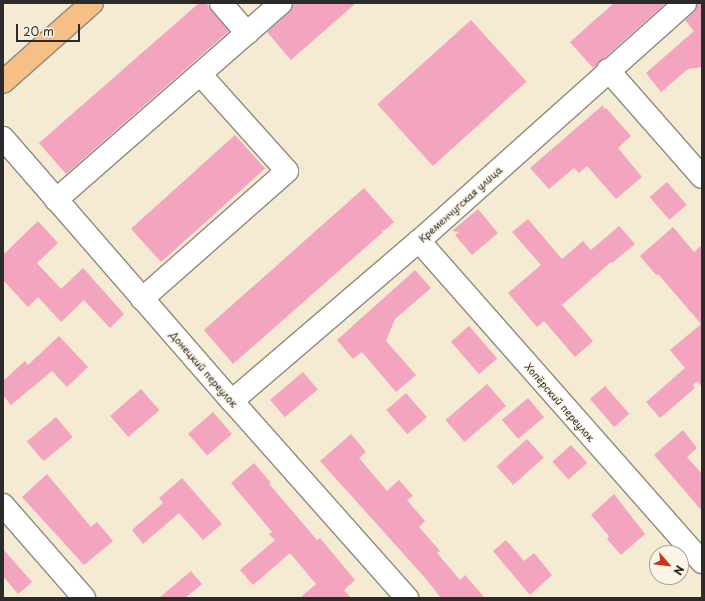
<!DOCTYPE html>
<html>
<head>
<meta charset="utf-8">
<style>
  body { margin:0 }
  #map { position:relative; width:705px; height:601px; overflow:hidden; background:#f5ebd3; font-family:"Playpen Sans",sans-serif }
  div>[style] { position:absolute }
  .building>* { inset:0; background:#f3a4be; transform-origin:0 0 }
  .roads { filter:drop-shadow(1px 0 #908b7f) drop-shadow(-1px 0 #908b7f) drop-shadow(0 1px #908b7f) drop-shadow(0 -1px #908b7f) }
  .minor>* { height:22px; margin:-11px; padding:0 11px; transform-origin:11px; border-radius:11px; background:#fff }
  .major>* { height:22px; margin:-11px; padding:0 11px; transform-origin:11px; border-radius:11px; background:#f5bf86 }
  span { translate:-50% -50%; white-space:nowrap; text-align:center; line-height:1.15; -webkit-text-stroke:3px #fcf5e5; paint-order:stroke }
  .street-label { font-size:10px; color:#2b2b2b }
  .frame { position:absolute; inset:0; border:4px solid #2b2b2b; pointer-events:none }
  .north { position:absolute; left:649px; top:545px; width:40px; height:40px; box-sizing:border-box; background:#fcf5e5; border:1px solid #a8a49b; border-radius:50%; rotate:118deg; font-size:11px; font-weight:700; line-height:16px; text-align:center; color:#2b2b2b }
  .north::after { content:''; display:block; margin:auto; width:14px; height:18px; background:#c8321e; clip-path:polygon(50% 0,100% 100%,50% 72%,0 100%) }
  .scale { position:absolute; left:16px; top:24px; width:64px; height:18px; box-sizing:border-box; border:2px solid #2b2b2b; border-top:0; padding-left:5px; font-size:12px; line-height:14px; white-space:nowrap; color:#2b2b2b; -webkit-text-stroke:3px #fcf5e5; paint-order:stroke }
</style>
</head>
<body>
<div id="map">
  <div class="building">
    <i style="clip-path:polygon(199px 3px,206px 3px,229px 31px,66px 174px,39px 143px)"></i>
    <i style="clip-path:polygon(293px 3px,356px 3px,291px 60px,267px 32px,289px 12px)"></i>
    <i style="clip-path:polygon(614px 3px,666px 3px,593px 68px,570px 42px)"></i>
    <i style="clip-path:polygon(697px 3px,702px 3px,702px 67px,688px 69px,661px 92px,646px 73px,694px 31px,685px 20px,694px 12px)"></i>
    <i style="left:471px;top:20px;width:83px;height:126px;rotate:48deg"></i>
    <i style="clip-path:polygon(603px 105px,604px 109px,606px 108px,631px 136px,618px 148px,642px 177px,616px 199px,587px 166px,579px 173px,574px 168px,549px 189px,530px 168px)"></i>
    <i style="left:235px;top:135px;width:45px;height:140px;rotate:48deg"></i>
    <i style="left:667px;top:182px;width:30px;height:23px;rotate:49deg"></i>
    <i style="clip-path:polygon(364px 188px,394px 222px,385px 230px,381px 230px,383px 232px,233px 364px,204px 330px)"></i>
    <i style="clip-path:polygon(478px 209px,498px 233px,472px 255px,455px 235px,459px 232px,452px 231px)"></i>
    <i style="clip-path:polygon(528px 219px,562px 259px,583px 241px,591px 250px,619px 226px,635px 244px,612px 263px,611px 262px,562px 305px,593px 341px,575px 357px,544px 321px,537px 327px,508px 293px,541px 265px,512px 232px)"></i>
    <i style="clip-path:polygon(38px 221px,58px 243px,37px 263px,61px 289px,83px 268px,124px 314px,110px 328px,84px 300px,61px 322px,38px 297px,28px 307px,3px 280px,3px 255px)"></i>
    <i style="clip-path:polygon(673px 227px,694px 252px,702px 245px,702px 387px,697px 381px,693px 385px,695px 388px,660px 418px,646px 402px,685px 368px,670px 350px,701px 324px,658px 274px,656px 275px,640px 256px)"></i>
    <i style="clip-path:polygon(415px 270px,431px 288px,395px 319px,386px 341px,416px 375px,396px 392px,362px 352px,353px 359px,337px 340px)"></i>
    <i style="left:469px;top:326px;width:43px;height:24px;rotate:49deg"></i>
    <i style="clip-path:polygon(59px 336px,88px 367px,67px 387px,52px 371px,11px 405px,3px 395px,3px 381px,25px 361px,28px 365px)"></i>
    <i style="left:303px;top:372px;width:23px;height:43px;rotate:50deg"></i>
    <i style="left:487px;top:384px;width:29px;height:55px;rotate:49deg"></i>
    <i style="left:605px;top:386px;width:37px;height:20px;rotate:49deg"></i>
    <i style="left:141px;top:389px;width:28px;height:41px;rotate:49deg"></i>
    <i style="left:406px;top:393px;width:32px;height:26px;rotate:49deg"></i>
    <i style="left:528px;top:398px;width:25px;height:34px;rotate:50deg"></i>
    <i style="left:213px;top:412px;width:29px;height:33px;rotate:49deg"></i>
    <i style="left:56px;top:417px;width:26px;height:38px;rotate:50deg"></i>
    <i style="clip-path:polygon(683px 430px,697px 448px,687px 457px,702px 474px,702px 511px,654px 455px)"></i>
    <i style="clip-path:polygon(351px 434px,366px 452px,359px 458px,387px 491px,399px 480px,413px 496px,407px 500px,425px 521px,419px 527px,440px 551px,437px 553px,460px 580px,465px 575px,485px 598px,439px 598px,440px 597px,427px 580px,320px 461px)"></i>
    <i style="left:527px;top:439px;width:25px;height:41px;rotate:48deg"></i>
    <i style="left:571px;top:445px;width:24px;height:25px;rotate:48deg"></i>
    <i style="clip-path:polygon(254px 463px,271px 483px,269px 484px,317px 540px,320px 538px,355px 580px,344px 590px,351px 598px,300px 598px,316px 584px,290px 553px,253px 585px,240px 570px,275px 540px,269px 534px,272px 532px,231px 483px)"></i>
    <i style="clip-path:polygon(47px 474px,91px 527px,97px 522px,113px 541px,84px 565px,22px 497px)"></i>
    <i style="clip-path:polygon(182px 478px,222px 524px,203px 540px,179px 513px,143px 544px,132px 530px,163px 503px,159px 498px)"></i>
    <i style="clip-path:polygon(614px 494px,645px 534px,621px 555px,607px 539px,609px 536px,591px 515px)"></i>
    <i style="clip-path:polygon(506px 540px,524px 561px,534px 553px,552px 575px,530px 595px,493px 551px)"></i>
    <i style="clip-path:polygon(3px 549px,32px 582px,18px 594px,3px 576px)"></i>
    <i style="clip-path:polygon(191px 571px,202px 584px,185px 598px,159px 598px)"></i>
  </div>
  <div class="roads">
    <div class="minor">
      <i style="left:221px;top:3px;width:40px;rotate:49deg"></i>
      <i style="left:247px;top:33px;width:45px;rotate:-41.4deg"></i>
      <i style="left:608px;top:70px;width:142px;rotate:48.7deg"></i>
      <i style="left:3px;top:138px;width:349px;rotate:49deg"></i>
      <i style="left:232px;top:401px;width:264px;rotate:48.4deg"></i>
      <i style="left:56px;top:200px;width:254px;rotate:-41.2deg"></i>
      <i style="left:419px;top:241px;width:428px;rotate:48.6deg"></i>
      <i style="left:142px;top:299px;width:193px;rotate:-41.4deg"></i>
      <i style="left:287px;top:171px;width:130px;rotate:-131.9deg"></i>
      <i style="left:232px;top:401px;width:246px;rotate:-40.6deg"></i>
      <i style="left:419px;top:241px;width:357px;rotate:-41.8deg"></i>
      <i style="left:3px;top:505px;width:123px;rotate:48.9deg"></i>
    </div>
    <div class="major">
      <i style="left:3px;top:82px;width:119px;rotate:-41.6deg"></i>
    </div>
  </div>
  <div class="street-label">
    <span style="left:460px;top:204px;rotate:-42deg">Кременчугская улица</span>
    <span style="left:204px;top:369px;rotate:49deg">Донецкий переулок</span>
    <span style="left:560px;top:402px;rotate:49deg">Хопёрский переулок</span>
  </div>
  <div class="frame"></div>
  <div class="north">N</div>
  <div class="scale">20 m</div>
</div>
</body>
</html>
